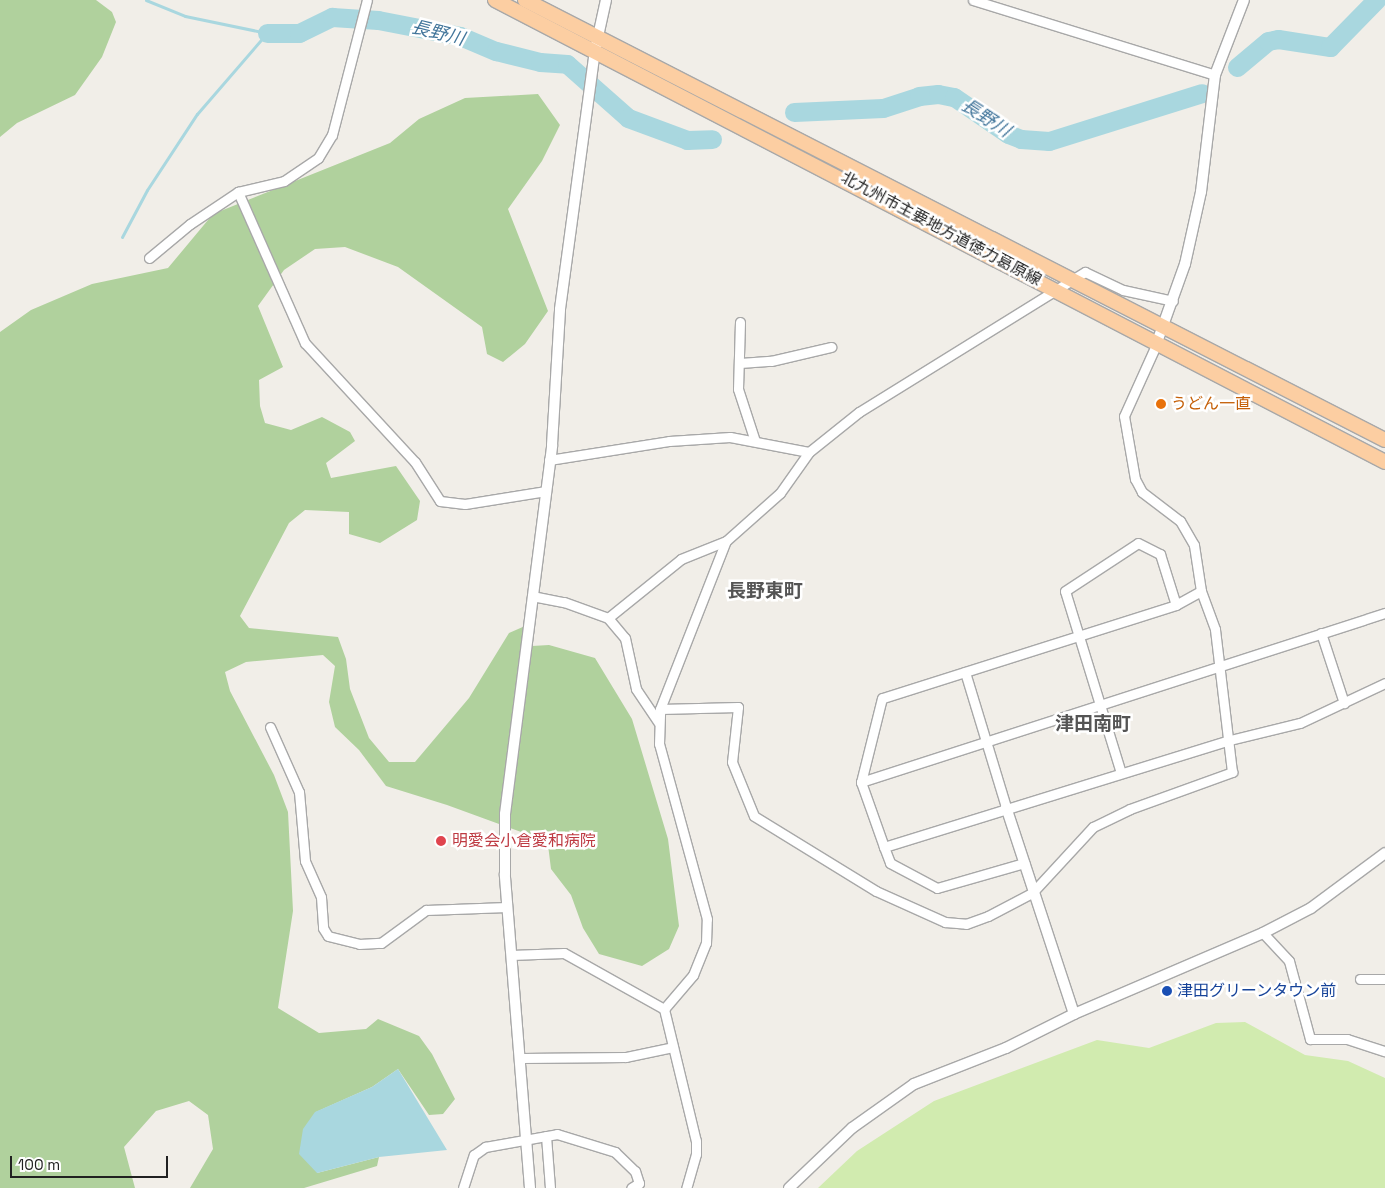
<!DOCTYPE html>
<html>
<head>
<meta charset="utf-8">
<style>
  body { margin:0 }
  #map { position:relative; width:1385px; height:1188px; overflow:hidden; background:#f1eee8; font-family:"Space Grotesk","Noto Sans JP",sans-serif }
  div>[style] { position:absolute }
  .grass>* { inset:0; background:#d1ebaf }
  .forest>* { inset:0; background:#b0d19d }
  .water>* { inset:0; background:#a9d7df }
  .stream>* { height:3px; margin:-1.5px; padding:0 1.5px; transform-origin:1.5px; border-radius:1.5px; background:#a9d7df }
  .river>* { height:19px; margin:-9.5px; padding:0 9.5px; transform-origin:9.5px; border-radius:9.5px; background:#a9d7df }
  .roads { filter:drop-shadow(1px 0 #a8a8a8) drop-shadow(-1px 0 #a8a8a8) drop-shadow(0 1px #a8a8a8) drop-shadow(0 -1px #a8a8a8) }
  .minor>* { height:9px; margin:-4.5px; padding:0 4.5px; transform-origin:4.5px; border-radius:4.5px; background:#fff }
  .tertiary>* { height:10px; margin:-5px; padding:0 5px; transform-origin:5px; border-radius:5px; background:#fff }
  .primary>* { height:14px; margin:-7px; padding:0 7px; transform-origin:7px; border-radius:7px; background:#fccea2 }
  .dots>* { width:14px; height:14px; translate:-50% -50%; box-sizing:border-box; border:2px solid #fff; border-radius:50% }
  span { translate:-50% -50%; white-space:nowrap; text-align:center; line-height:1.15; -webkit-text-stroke:5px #fff; paint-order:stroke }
  .street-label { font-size:16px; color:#212121 }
  .food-label { font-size:16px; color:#c56008 }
  .left { translate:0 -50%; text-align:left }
  .health-label { font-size:16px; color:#be3a42 }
  .transit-label { font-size:16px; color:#164399 }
  .water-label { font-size:18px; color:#43769b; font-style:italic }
  .quarter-label { font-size:19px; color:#545454; font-weight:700 }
  .scale { position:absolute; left:10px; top:1156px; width:158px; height:22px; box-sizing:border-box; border:2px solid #212121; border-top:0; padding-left:6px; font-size:15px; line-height:18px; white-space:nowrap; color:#212121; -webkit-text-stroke:4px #fff; paint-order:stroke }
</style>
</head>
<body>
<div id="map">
  <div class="grass">
    <i style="clip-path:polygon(1245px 1022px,1305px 1055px,1348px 1061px,1385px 1078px,1385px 1188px,818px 1188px,857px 1151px,934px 1101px,1097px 1040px,1149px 1048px,1216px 1023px)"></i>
  </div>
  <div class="forest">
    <i style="clip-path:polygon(0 0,96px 0,112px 12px,116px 22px,102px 57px,75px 95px,17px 123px,0 137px)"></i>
    <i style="clip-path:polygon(538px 94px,560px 125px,542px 161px,508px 209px,548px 311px,525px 344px,503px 362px,487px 354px,482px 327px,398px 267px,345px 247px,315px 249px,284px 270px,258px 306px,283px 367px,259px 380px,260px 406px,265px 423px,291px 430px,322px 417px,350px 432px,355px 441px,326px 463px,331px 478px,396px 466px,420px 501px,417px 520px,380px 543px,349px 534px,349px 512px,305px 510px,289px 523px,240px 616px,249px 628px,338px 637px,346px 659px,350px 689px,369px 738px,389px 762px,415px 762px,469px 698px,509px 633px,525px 626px,532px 646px,549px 645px,595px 658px,632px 719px,668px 839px,679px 926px,669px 949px,642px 966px,599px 954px,583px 928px,571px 895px,551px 869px,548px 845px,535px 837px,447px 805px,386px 786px,359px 750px,335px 727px,329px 702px,335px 666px,323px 655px,246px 662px,225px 672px,230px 691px,274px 775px,288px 812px,293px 911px,278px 1008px,319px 1033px,366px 1029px,378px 1019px,419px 1036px,432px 1054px,455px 1099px,443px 1114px,429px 1115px,398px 1069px,372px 1087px,316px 1112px,317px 1173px,379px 1157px,377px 1166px,304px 1188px,190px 1188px,213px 1149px,208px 1115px,189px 1101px,156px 1111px,124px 1147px,135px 1188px,0 1188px,0 332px,31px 310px,92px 284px,168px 268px,213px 214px,390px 143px,419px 119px,465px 98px)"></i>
  </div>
  <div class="water">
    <i style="clip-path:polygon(398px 1069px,447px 1150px,379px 1157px,317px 1173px,299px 1154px,303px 1129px,315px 1112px,372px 1087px)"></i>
  </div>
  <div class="stream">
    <i style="left:146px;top:0;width:42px;rotate:22.3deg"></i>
    <i style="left:185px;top:16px;width:84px;rotate:11.7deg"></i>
    <i style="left:122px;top:237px;width:53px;rotate:-62deg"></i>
    <i style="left:147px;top:190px;width:91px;rotate:-56.7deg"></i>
    <i style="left:197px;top:114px;width:107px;rotate:-49.2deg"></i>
  </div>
  <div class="river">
    <i style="left:267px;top:33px;width:32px"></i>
    <i style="left:299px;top:33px;width:37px;rotate:-26deg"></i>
    <i style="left:332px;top:17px;width:46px;rotate:3.7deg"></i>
    <i style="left:378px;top:20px;width:84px;rotate:11deg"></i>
    <i style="left:460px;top:36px;width:39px;rotate:23deg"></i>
    <i style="left:496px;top:51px;width:45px;rotate:14deg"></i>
    <i style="left:540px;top:62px;width:27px;rotate:4deg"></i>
    <i style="left:567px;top:64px;width:81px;rotate:41.5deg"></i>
    <i style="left:628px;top:118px;width:63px;rotate:20.4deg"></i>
    <i style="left:687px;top:140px;width:25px;rotate:-2deg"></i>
    <i style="left:1237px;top:67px;width:40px;rotate:-40deg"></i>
    <i style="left:1268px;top:41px;width:10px;rotate:-11deg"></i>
    <i style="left:1278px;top:39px;width:53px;rotate:8.7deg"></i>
    <i style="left:1330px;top:47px;width:66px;rotate:-45.6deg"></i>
    <i style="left:794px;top:112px;width:89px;rotate:-2.6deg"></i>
    <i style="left:883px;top:108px;width:38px;rotate:-18deg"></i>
    <i style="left:919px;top:96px;width:19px;rotate:-6deg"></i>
    <i style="left:938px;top:94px;width:16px;rotate:11deg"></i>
    <i style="left:954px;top:97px;width:65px;rotate:34.4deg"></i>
    <i style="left:1008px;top:134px;width:14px;rotate:21deg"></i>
    <i style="left:1021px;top:139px;width:28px;rotate:4deg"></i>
    <i style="left:1049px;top:141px;width:160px;rotate:-17.4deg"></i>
  </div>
  <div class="roads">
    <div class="minor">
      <i style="left:973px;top:0;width:253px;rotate:17.2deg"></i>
      <i style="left:238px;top:192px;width:165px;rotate:66.1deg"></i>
      <i style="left:305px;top:343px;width:162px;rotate:47.3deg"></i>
      <i style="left:415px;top:462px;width:46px;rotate:57.3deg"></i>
      <i style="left:440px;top:501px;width:25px;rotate:7deg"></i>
      <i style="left:465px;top:504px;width:82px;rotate:-9.1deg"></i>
      <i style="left:149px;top:258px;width:53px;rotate:-39.7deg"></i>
      <i style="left:190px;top:224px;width:58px;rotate:-33.7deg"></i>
      <i style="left:238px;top:192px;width:47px;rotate:-13.4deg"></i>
      <i style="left:284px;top:181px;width:41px;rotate:-34.1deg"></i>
      <i style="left:318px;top:158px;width:27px;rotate:-59deg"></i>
      <i style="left:332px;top:135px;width:139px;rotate:-75.5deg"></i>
      <i style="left:740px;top:322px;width:67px;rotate:91.7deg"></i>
      <i style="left:738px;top:389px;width:55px;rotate:71.9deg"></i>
      <i style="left:740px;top:363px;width:31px;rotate:-4deg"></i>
      <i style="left:771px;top:361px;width:62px;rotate:-13.1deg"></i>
      <i style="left:549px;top:460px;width:121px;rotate:-9deg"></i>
      <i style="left:669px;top:441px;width:61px;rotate:-3.8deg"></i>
      <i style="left:730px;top:437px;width:80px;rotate:10.8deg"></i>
      <i style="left:1201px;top:591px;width:29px;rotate:151deg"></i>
      <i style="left:1176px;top:605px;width:308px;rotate:162.4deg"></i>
      <i style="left:882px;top:698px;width:87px;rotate:104deg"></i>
      <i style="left:861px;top:782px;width:69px;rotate:70.5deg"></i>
      <i style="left:884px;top:847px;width:362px;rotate:-17.2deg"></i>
      <i style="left:1230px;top:740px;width:72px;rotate:-13.7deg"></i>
      <i style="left:1300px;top:723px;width:94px;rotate:-25.2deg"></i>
      <i style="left:532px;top:596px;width:33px;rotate:11deg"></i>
      <i style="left:564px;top:602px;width:47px;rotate:20deg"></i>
      <i style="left:608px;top:618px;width:26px;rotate:50deg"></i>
      <i style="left:625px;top:638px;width:52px;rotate:77.8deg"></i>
      <i style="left:636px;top:689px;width:40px;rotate:56deg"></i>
      <i style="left:608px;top:618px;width:94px;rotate:-38.9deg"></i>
      <i style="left:681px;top:559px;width:48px;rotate:-21.8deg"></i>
      <i style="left:1321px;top:633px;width:74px;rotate:71.8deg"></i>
      <i style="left:965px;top:672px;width:141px;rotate:73.1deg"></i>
      <i style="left:660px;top:709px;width:78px;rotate:-1.5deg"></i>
      <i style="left:738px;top:707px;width:55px;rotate:96.2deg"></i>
      <i style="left:732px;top:762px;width:58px;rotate:67.8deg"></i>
      <i style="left:754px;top:816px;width:143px;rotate:31.6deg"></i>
      <i style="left:876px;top:891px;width:76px;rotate:24.2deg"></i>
      <i style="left:945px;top:922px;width:21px;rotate:5deg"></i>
      <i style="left:966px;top:924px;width:23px;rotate:-20deg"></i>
      <i style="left:988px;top:916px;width:50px;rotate:-27.6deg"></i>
      <i style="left:1032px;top:893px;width:90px;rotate:-47.3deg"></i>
      <i style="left:1093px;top:827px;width:41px;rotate:-25.9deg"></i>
      <i style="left:1130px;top:809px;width:109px;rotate:-19.9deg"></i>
      <i style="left:1232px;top:772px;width:144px;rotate:-96.8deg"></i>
      <i style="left:1215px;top:629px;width:40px;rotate:-110.2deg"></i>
      <i style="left:1201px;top:591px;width:47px;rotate:-98.7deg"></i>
      <i style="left:1194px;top:545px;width:28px;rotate:-120deg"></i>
      <i style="left:1180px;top:521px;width:48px;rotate:-142.7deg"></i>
      <i style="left:1142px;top:492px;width:15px;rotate:-118deg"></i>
      <i style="left:1135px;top:479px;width:47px;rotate:-99.9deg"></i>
      <i style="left:1127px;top:433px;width:17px;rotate:-100deg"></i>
      <i style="left:1124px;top:416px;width:78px;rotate:-65.7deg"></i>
      <i style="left:270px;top:727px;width:71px;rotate:66deg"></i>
      <i style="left:299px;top:792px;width:69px;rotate:85deg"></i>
      <i style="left:305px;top:861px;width:39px;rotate:66deg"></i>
      <i style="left:321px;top:897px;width:31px;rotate:86deg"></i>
      <i style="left:323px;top:928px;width:9px;rotate:58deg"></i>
      <i style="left:328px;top:936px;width:32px;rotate:14deg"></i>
      <i style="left:359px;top:944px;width:22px;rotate:-3deg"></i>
      <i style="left:381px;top:943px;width:56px;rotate:-36.3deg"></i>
      <i style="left:426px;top:910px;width:81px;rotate:-2.1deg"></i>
      <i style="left:1121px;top:773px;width:190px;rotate:-107.1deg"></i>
      <i style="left:1065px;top:591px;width:87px;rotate:-33.3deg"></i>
      <i style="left:1138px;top:543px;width:25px;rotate:27deg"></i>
      <i style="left:1160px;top:554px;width:53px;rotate:72.6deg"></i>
      <i style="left:861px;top:782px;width:551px;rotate:-17.88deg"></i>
      <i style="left:884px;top:847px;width:17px;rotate:69deg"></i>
      <i style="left:890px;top:863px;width:53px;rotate:28deg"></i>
      <i style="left:937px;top:888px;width:91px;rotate:-16deg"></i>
      <i style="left:1263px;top:933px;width:38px;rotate:47deg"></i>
      <i style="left:1289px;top:961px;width:81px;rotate:74.9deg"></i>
      <i style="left:1310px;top:1039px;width:37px"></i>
      <i style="left:1347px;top:1039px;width:40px;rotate:18deg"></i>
      <i style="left:511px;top:955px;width:53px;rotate:-2.2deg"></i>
      <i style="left:564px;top:953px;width:115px;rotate:29.2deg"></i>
      <i style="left:664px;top:1009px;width:136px;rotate:76.4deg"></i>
      <i style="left:696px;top:1141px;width:13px;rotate:90deg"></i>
      <i style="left:696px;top:1154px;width:35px;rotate:106deg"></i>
      <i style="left:1360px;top:979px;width:25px"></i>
      <i style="left:664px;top:1009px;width:45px;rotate:-49.5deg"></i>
      <i style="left:693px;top:975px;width:35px;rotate:-68deg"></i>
      <i style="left:706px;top:943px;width:24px;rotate:-88deg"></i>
      <i style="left:707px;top:919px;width:181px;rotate:-105.3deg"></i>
      <i style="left:659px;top:744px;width:35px;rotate:-88deg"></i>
      <i style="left:660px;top:709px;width:180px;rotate:-68.6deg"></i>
      <i style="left:726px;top:541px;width:72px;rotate:-41.6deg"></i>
      <i style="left:780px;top:493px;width:50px;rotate:-54.7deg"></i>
      <i style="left:809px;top:452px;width:64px;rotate:-38.7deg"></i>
      <i style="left:859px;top:412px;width:266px;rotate:-31.8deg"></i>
      <i style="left:1085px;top:272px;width:42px;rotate:25.3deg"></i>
      <i style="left:1123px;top:290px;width:51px;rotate:12.4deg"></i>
      <i style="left:522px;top:1058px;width:104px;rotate:-0.6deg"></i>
      <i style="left:626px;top:1057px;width:48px;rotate:-12deg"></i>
      <i style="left:546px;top:1136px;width:52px;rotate:85.6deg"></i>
      <i style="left:463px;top:1188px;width:35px;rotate:-72deg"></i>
      <i style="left:474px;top:1155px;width:14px;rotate:-36deg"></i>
      <i style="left:485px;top:1147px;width:73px;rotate:-10.2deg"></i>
      <i style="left:557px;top:1134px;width:61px;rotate:17.2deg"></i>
      <i style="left:615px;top:1152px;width:28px;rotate:44deg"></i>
      <i style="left:635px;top:1171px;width:13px;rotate:72deg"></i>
      <i style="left:639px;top:1183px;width:9px;rotate:148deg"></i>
    </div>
    <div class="tertiary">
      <i style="left:1156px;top:345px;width:86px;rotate:-70.3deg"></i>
      <i style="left:1185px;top:264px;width:74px;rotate:-77.5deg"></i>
      <i style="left:1201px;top:192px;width:118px;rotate:-83.2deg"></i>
      <i style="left:1215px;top:75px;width:80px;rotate:-68.9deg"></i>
      <i style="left:1006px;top:807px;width:218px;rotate:71.8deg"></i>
      <i style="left:530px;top:1188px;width:315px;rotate:-94.6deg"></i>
      <i style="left:505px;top:874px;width:60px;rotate:-90deg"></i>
      <i style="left:505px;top:814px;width:372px;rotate:-82.7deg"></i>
      <i style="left:552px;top:445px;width:136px;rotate:-86.6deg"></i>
      <i style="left:560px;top:309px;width:261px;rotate:-82.3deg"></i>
      <i style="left:595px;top:50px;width:51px;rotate:-77.6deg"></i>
      <i style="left:789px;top:1188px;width:87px;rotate:-43.6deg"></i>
      <i style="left:852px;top:1128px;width:76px;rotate:-35.4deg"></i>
      <i style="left:914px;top:1084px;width:99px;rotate:-21.4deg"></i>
      <i style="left:1006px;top:1048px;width:76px;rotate:-26.6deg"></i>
      <i style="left:1074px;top:1014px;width:206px;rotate:-23.2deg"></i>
      <i style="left:1263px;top:933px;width:54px;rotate:-27.5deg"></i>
      <i style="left:1311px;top:908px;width:92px;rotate:-36.6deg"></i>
    </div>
    <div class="primary">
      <i style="left:495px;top:0;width:1003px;rotate:27.43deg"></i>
      <i style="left:525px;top:0;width:966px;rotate:27.1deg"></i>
    </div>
  </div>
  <div class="dots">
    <i style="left:1161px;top:404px;background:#e8710a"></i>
    <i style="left:441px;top:841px;background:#e0444e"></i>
    <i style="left:1167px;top:991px;background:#1a4fb4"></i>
  </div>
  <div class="street-label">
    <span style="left:941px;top:229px;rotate:28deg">北九州市主要地方道徳力葛原線</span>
  </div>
  <div class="food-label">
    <span class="left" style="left:1171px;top:404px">うどん一直</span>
  </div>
  <div class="health-label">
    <span class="left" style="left:452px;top:841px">明愛会小倉愛和病院</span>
  </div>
  <div class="transit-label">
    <span class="left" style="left:1177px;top:991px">津田グリーンタウン前</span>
  </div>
  <div class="water-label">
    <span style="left:438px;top:33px;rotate:14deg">長野川</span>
    <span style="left:986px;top:118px;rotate:33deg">長野川</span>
  </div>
  <div class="quarter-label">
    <span style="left:765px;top:591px">長野東町</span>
    <span style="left:1093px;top:724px">津田南町</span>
  </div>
  <div class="scale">100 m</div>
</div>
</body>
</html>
